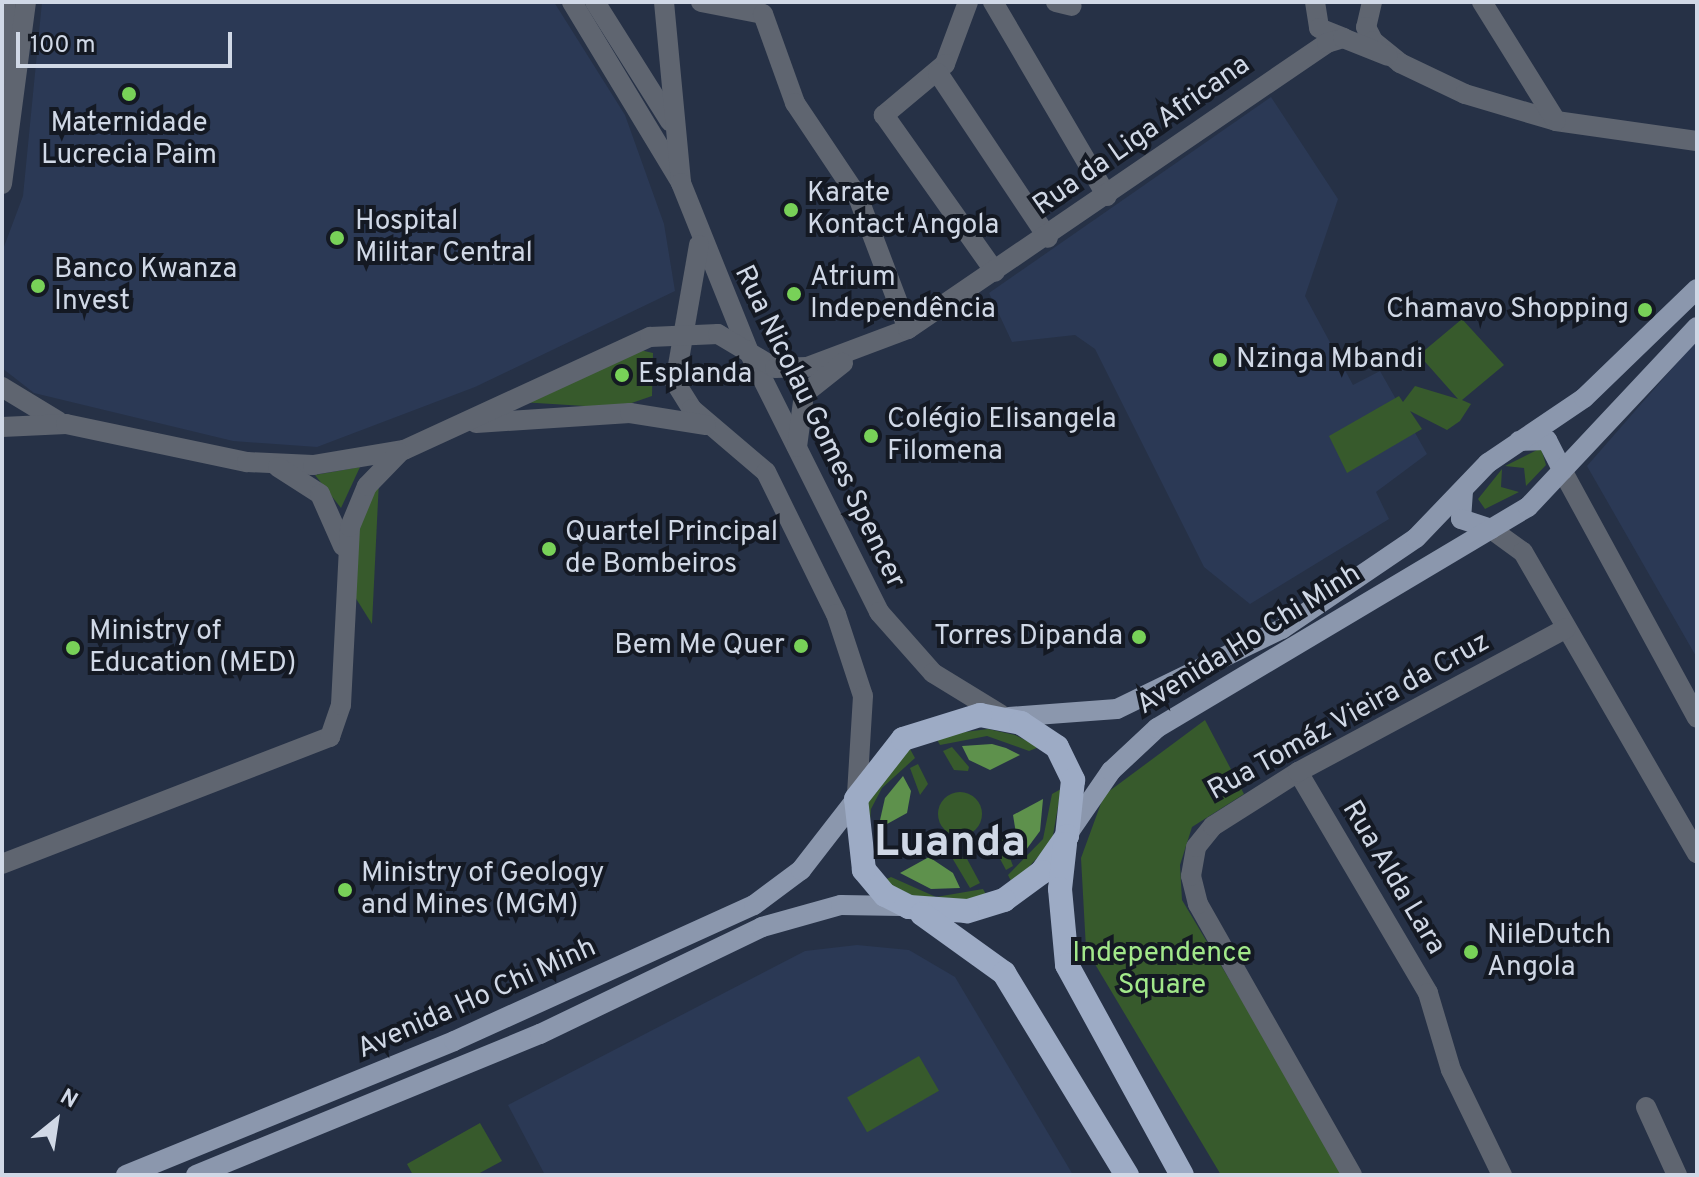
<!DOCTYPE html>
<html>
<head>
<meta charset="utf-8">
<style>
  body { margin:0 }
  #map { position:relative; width:1699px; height:1177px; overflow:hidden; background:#263146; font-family:Overpass,sans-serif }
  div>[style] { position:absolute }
  .built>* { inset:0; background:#2b3955 }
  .green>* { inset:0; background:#375a2c; transform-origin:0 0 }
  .round { border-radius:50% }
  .water>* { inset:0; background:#5e914c }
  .minor>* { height:20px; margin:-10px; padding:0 10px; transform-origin:10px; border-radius:10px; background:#5f6570 }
  .major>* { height:20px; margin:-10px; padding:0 10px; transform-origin:10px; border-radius:10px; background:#8b97ad }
  .highway>* { height:24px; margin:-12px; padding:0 12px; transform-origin:12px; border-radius:12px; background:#9dabc5 }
  .dots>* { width:22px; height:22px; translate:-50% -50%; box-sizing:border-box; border:4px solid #141923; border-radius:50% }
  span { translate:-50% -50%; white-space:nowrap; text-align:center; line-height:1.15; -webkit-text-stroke:8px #141923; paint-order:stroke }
  .poi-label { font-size:28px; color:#d0d8e6 }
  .left { translate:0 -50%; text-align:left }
  .right { translate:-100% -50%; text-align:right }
  .street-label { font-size:28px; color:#d0d8e6 }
  .park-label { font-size:28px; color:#a2e88a }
  .town-label { font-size:44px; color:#d0d8e6; font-weight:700 }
  .frame { position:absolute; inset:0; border:4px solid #d0d8e6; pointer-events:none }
  .north { position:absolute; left:16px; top:1081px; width:80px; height:80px; -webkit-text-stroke:6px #141923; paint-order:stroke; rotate:30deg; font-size:22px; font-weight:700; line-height:32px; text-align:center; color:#d0d8e6 }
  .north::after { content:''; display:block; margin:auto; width:28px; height:36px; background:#d0d8e6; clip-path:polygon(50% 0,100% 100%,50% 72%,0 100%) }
  .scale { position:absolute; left:16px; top:32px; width:216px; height:36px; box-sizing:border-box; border:4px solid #d0d8e6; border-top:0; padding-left:10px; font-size:24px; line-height:28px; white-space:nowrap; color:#d0d8e6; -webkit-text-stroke:6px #141923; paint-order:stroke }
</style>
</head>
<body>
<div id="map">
  <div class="built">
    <i style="clip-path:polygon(42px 2px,554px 2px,625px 115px,664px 224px,675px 291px,475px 387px,317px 447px,233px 441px,34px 393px,2px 368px,2px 252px,23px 196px)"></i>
    <i style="clip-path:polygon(1271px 97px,1338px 199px,1305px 296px,1353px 385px,1380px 371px,1427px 454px,1376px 492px,1389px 519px,1250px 604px,1204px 567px,1095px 349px,1075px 335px,1012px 342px,989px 293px)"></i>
    <i style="clip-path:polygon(1697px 340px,1697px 658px,1587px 466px)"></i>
    <i style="clip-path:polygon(857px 945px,909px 950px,955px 977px,1073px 1175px,545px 1175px,508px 1105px,805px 951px)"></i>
  </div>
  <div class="green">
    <i style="clip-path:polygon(1462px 319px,1504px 365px,1462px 400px,1471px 404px,1460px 421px,1447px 430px,1410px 411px,1422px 429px,1347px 473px,1329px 436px,1399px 396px,1403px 402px,1415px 386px,1458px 399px,1419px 355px)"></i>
    <i style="clip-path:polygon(640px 350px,653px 353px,652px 396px,617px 408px,520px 402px)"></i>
    <i style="clip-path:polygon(1541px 448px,1546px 465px,1526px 486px,1524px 468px,1505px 466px)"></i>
    <i style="clip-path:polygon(360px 467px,341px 508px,315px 475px)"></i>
    <i style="clip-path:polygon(1502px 469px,1501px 487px,1519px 492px,1485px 509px,1478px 499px)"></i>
    <i style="clip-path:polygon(379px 480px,372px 624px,355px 597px,355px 537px)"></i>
    <i style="clip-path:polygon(1205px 720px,1244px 794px,1192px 827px,1180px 865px,1182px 900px,1346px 1175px,1221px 1175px,1086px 949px,1081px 858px,1104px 795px)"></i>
    <i style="clip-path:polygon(988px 729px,1015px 735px,1039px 747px,1029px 751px,987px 736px,940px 745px,935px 736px)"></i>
    <i style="clip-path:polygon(952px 747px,969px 767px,968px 771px,954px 770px,943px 751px)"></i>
    <i style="clip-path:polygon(910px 749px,915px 758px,882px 788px,871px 809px,869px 833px,864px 810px,874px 786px)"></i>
    <i style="clip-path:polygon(918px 764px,928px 784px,920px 795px,910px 768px)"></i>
    <i style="clip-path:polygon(1061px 789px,1052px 841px,1013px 885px,1008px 875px,1043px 839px,1052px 794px)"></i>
    <i class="round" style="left:938px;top:792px;width:44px;height:44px"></i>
    <i style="clip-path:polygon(1000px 831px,1013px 866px,1006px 870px,992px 844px)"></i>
    <i style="clip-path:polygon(951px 856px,966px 857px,980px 883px,970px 888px)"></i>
    <i style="clip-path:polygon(891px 877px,936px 897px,983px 889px,988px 898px,933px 905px,882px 881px)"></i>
    <i style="left:919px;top:1056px;width:40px;height:83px;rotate:60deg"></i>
    <i style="clip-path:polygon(480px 1123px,502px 1161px,476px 1175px,413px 1175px,407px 1164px)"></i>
  </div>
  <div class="water">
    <i style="clip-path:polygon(992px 744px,1006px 748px,1020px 755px,990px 770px,969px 760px,962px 746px)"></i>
    <i style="clip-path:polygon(903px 776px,911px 791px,907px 813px,878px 829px,885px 798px)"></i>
    <i style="clip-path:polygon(1043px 799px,1040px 831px,1020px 858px,1013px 815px)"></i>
    <i style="clip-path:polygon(929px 857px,953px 873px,960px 888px,931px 889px,900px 873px)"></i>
  </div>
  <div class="minor">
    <i style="left:572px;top:2px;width:211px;rotate:58.9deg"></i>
    <i style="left:595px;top:2px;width:141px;rotate:57.8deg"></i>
    <i style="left:664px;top:2px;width:182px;rotate:84.6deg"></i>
    <i style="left:681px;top:183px;width:180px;rotate:68.1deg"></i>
    <i style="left:748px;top:350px;width:293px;rotate:63.4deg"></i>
    <i style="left:879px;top:612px;width:81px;rotate:48.5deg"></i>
    <i style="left:933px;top:673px;width:79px;rotate:31.5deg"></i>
    <i style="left:701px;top:2px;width:63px;rotate:11deg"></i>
    <i style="left:968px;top:2px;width:66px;rotate:110.4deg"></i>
    <i style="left:945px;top:64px;width:80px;rotate:140.1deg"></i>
    <i style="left:884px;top:115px;width:192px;rotate:54.7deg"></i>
    <i style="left:993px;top:2px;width:225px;rotate:59.6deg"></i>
    <i style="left:1056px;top:2px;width:16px;rotate:14deg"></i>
    <i style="left:1315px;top:2px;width:26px;rotate:81deg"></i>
    <i style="left:1319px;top:28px;width:27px;rotate:22deg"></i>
    <i style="left:1372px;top:2px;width:26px;rotate:103deg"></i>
    <i style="left:1366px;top:27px;width:16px;rotate:63deg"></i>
    <i style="left:1373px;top:41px;width:35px;rotate:39deg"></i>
    <i style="left:1400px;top:63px;width:72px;rotate:25.5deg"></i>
    <i style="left:1465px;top:94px;width:95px;rotate:16.5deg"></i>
    <i style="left:1556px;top:121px;width:142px;rotate:8.1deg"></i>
    <i style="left:1482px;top:2px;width:140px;rotate:58.1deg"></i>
    <i style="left:763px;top:14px;width:95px;rotate:70.2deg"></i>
    <i style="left:795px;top:103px;width:113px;rotate:56.2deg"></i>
    <i style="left:858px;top:197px;width:141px;rotate:69.3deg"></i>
    <i style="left:938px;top:73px;width:198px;rotate:56.3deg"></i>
    <i style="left:2px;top:93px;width:91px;rotate:-87.5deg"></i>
    <i style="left:2px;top:184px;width:184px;rotate:-82.5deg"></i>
    <i style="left:699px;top:245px;width:139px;rotate:99.9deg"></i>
    <i style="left:675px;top:382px;width:32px;rotate:58deg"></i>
    <i style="left:692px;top:409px;width:97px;rotate:40.4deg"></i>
    <i style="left:766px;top:472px;width:158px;rotate:63.8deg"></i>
    <i style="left:836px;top:614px;width:86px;rotate:71.8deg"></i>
    <i style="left:863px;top:696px;width:99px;rotate:93.5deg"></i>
    <i style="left:2px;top:387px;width:66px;rotate:31.3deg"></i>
    <i style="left:476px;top:423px;width:154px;rotate:-3.7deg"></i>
    <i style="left:630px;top:413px;width:77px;rotate:9deg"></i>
    <i style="left:2px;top:427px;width:64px;rotate:-2.7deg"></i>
    <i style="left:66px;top:424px;width:185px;rotate:11.9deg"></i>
    <i style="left:247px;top:462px;width:66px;rotate:2.6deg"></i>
    <i style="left:313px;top:465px;width:92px;rotate:-9.4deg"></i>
    <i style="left:404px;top:450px;width:271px;rotate:-24.7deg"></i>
    <i style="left:650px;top:337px;width:68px;rotate:-2.5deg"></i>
    <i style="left:718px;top:334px;width:66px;rotate:30.8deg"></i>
    <i style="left:775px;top:368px;width:32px;rotate:-2deg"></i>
    <i style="left:807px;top:367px;width:108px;rotate:-20.6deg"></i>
    <i style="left:908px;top:329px;width:507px;rotate:-34.32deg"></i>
    <i style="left:1327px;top:43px;width:17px;rotate:-17deg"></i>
    <i style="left:1343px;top:38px;width:48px;rotate:21.8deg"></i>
    <i style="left:797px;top:447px;width:53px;rotate:-82.5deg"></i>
    <i style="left:804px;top:394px;width:50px;rotate:-38.5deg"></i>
    <i style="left:278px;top:467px;width:50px;rotate:32.7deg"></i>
    <i style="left:320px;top:494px;width:57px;rotate:66.1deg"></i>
    <i style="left:1562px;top:470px;width:282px;rotate:61.4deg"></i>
    <i style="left:1491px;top:529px;width:39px;rotate:36deg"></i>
    <i style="left:1523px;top:552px;width:348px;rotate:60deg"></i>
    <i style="left:1298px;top:772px;width:256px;rotate:59.5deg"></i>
    <i style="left:1428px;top:993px;width:80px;rotate:73.4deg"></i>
    <i style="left:1451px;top:1070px;width:117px;rotate:64.1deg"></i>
    <i style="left:2px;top:864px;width:352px;rotate:-21.2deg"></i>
    <i style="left:330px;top:737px;width:34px;rotate:-71deg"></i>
    <i style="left:341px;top:705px;width:178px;rotate:-87.1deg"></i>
    <i style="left:350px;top:527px;width:44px;rotate:-67.5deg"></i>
    <i style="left:367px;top:486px;width:46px;rotate:-45.9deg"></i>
    <i style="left:1646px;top:1107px;width:75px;rotate:65.5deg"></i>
    <i style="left:1352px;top:1175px;width:312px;rotate:-119.6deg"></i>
    <i style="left:1198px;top:904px;width:29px;rotate:-104deg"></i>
    <i style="left:1191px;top:876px;width:29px;rotate:-80deg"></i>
    <i style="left:1196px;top:847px;width:27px;rotate:-51deg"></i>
    <i style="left:1213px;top:826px;width:101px;rotate:-32.4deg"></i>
    <i style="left:1298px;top:772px;width:304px;rotate:-28.2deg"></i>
  </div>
  <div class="major">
    <i style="left:1519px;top:441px;width:28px;rotate:-2deg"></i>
    <i style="left:1547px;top:440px;width:34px;rotate:63deg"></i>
    <i style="left:1463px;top:491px;width:28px;rotate:94deg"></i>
    <i style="left:1461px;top:519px;width:32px;rotate:18deg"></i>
    <i style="left:1009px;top:717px;width:108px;rotate:-4.2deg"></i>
    <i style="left:1117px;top:709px;width:183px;rotate:-25.9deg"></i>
    <i style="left:1282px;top:629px;width:162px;rotate:-34.2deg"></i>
    <i style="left:1416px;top:538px;width:104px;rotate:-46.2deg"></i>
    <i style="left:1488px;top:463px;width:116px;rotate:-34.1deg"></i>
    <i style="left:1584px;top:398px;width:157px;rotate:-44deg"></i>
    <i style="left:1067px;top:835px;width:78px;rotate:-55.5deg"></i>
    <i style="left:1111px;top:771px;width:63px;rotate:-43.1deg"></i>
    <i style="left:1157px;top:728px;width:432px;rotate:-30.8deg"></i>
    <i style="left:1528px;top:507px;width:247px;rotate:-46.8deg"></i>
    <i style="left:126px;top:1175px;width:354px;rotate:-22.2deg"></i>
    <i style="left:454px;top:1041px;width:329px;rotate:-24.4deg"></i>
    <i style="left:754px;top:905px;width:59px;rotate:-36.7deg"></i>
    <i style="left:801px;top:870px;width:90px;rotate:-52.2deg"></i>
    <i style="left:196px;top:1175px;width:372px;rotate:-22.3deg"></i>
    <i style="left:540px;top:1034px;width:246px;rotate:-25.7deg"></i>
    <i style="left:762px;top:927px;width:82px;rotate:-15.6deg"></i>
    <i style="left:841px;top:905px;width:60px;rotate:1deg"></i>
  </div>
  <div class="highway">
    <i style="left:980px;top:715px;width:42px;rotate:11deg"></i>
    <i style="left:1021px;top:723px;width:43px;rotate:33.7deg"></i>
    <i style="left:1057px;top:747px;width:37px;rotate:64deg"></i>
    <i style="left:1073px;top:780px;width:56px;rotate:96.1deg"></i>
    <i style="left:1067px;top:836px;width:44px;rotate:124.8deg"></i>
    <i style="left:1042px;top:872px;width:47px;rotate:143.6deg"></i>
    <i style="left:1004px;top:900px;width:39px;rotate:163deg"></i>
    <i style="left:967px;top:911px;width:58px;rotate:-176.1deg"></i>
    <i style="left:909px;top:907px;width:27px;rotate:-153deg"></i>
    <i style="left:885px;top:895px;width:33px;rotate:-130deg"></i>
    <i style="left:864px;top:870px;width:71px;rotate:-96.4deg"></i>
    <i style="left:856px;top:799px;width:76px;rotate:-51.9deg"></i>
    <i style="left:903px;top:739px;width:81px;rotate:-17.3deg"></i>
    <i style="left:1065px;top:844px;width:45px;rotate:96.3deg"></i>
    <i style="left:1060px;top:889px;width:76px;rotate:84.7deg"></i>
    <i style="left:1067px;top:965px;width:239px;rotate:61.3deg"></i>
    <i style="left:922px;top:914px;width:101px;rotate:35.7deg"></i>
    <i style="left:1004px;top:973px;width:237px;rotate:58.7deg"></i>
  </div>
  <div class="dots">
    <i style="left:129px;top:94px;background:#78d158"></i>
    <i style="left:791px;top:210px;background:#78d158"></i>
    <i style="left:337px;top:238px;background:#78d158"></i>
    <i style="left:38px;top:286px;background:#78d158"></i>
    <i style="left:794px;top:294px;background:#78d158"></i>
    <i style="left:1645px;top:310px;background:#78d158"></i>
    <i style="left:1220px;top:360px;background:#78d158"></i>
    <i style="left:622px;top:375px;background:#78d158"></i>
    <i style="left:871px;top:436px;background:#78d158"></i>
    <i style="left:549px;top:549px;background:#78d158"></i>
    <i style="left:1139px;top:637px;background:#78d158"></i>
    <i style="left:801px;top:646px;background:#78d158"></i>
    <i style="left:73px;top:648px;background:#78d158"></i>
    <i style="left:345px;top:890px;background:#78d158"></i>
    <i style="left:1471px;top:952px;background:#78d158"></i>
  </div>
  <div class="poi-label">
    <span style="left:129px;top:140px">Maternidade<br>Lucrecia Paim</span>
    <span class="left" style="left:807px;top:210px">Karate<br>Kontact Angola</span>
    <span class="left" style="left:355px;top:238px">Hospital<br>Militar Central</span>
    <span class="left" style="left:54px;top:286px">Banco Kwanza<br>Invest</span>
    <span class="left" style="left:810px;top:294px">Atrium<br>Independência</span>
    <span class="right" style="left:1629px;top:310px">Chamavo Shopping</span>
    <span class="left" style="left:1236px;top:360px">Nzinga Mbandi</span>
    <span class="left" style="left:638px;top:375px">Esplanda</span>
    <span class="left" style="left:887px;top:436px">Colégio Elisangela<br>Filomena</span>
    <span class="left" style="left:565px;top:549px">Quartel Principal<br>de Bombeiros</span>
    <span class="left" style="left:89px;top:648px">Ministry of<br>Education (MED)</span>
    <span class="right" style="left:1123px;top:637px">Torres Dipanda</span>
    <span class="right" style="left:785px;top:646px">Bem Me Quer</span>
    <span class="left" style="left:361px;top:890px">Ministry of Geology<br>and Mines (MGM)</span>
    <span class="left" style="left:1487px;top:952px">NileDutch<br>Angola</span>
  </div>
  <div class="street-label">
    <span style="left:1142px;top:136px;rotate:-35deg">Rua da Liga Africana</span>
    <span style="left:819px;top:427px;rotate:64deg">Rua Nicolau Gomes Spencer</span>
    <span style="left:1249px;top:640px;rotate:-32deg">Avenida Ho Chi Minh</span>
    <span style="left:1349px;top:717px;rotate:-29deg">Rua Tomáz Vieira da Cruz</span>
    <span style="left:1393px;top:878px;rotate:59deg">Rua Alda Lara</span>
    <span style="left:477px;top:999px;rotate:-24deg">Avenida Ho Chi Minh</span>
  </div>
  <div class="park-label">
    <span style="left:1162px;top:970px">Independence<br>Square</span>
  </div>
  <div class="town-label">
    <span style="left:950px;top:844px">Luanda</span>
  </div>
  <div class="frame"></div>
  <div class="north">N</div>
  <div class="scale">100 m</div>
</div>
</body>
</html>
